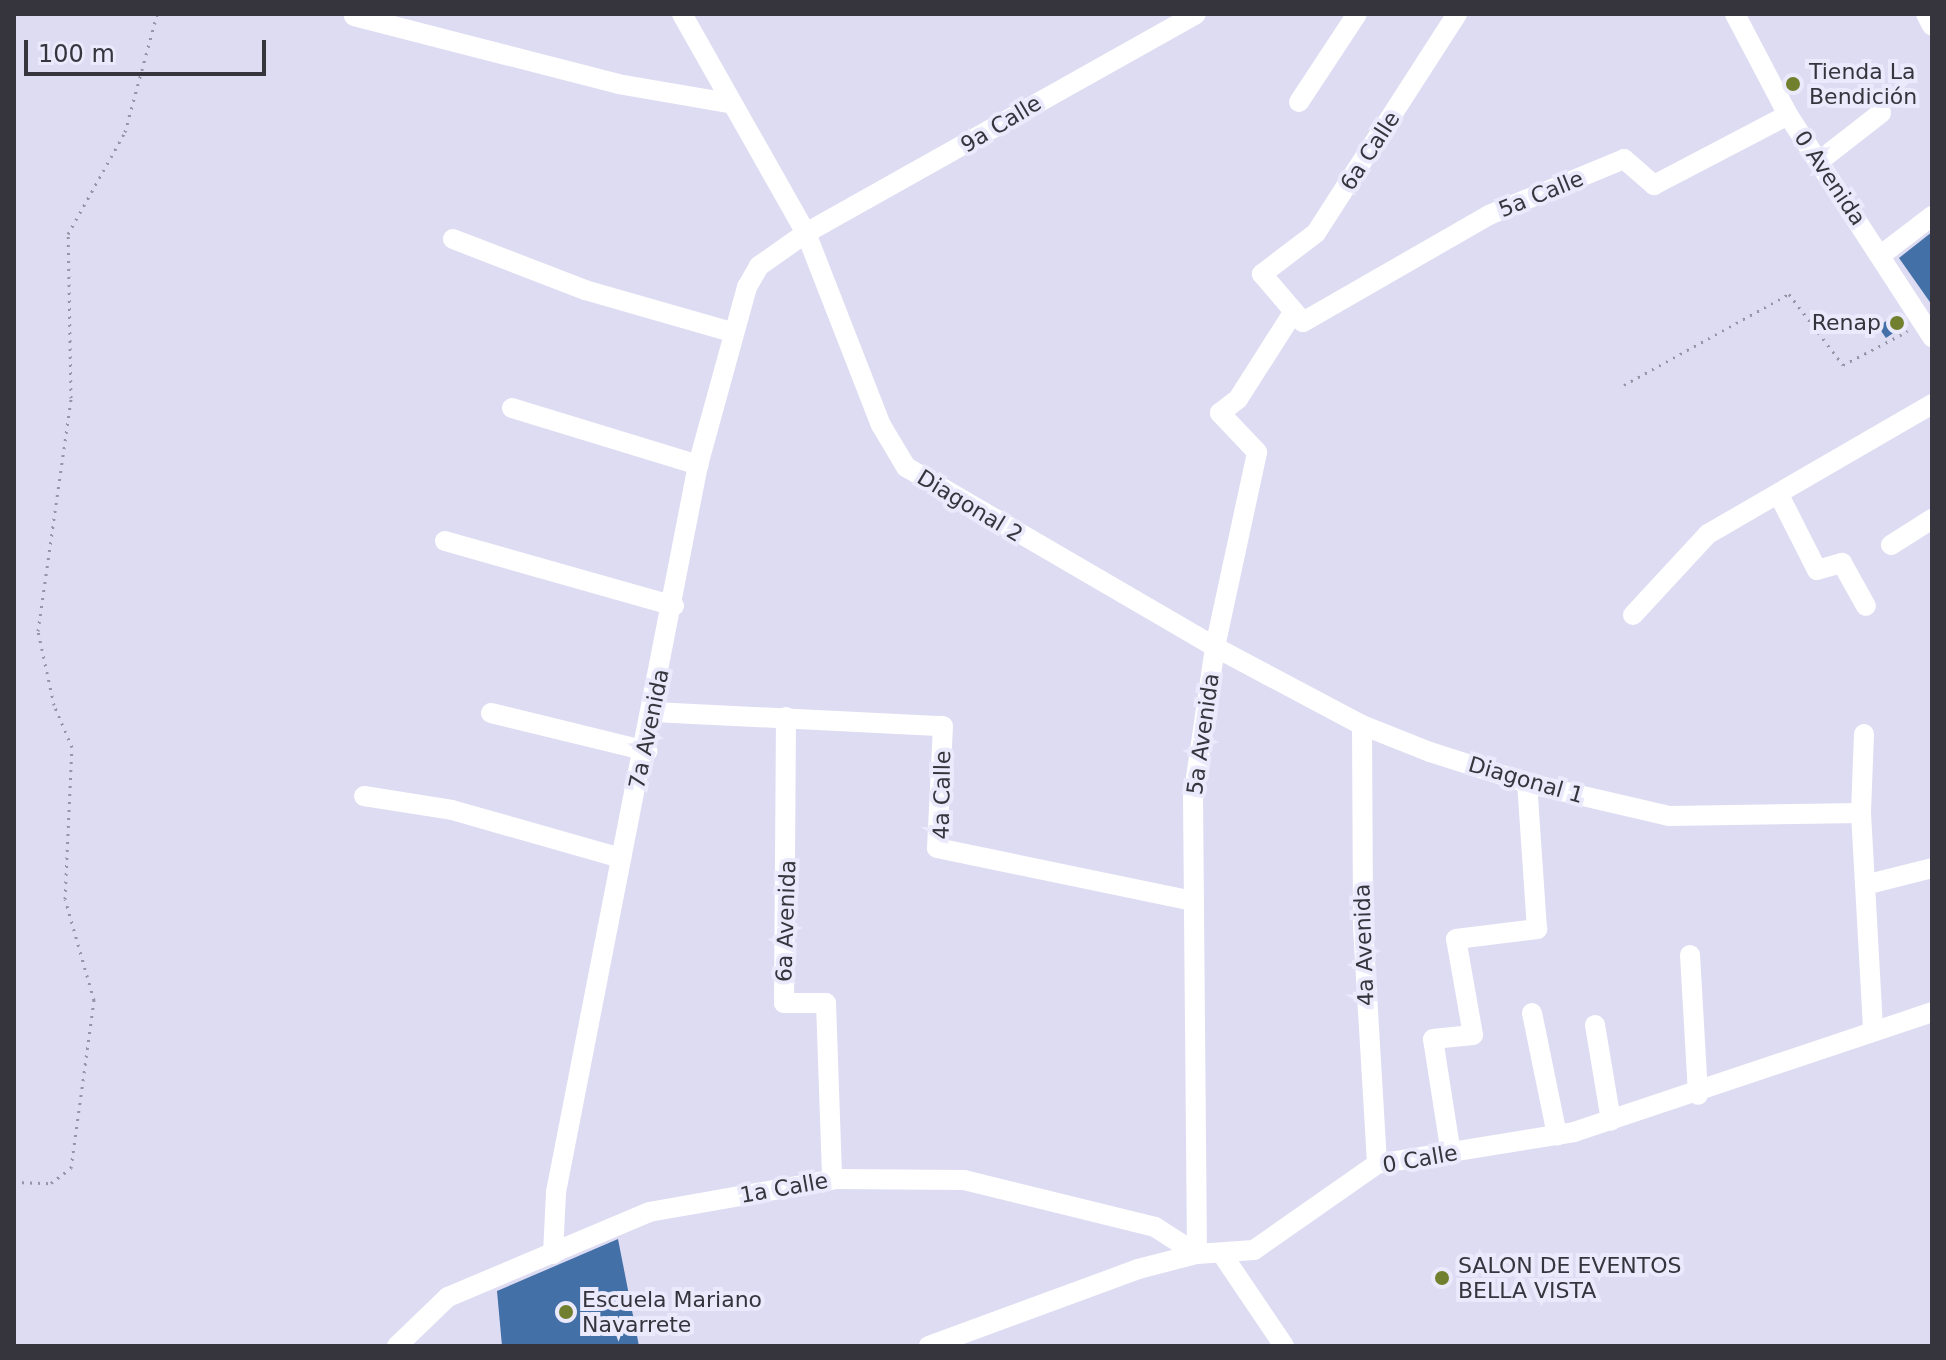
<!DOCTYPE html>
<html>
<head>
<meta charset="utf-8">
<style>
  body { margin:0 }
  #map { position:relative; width:1946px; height:1360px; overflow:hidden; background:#dddcf3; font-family:"DejaVu Sans",sans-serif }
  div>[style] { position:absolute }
  .building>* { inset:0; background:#4470a8; transform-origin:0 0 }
  .path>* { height:3px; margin-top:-1.5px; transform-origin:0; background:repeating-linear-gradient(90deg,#9695a6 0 2px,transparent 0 8px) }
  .minor>* { height:20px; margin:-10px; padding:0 10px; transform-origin:10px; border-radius:10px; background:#fff }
  .dots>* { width:22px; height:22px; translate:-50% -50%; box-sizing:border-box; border:4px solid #ebeafc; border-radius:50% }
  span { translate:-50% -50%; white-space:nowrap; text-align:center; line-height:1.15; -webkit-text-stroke:8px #ebeafc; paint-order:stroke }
  .poi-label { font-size:22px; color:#36353e }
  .left { translate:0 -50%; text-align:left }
  .right { translate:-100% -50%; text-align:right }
  .street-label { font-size:22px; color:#36353e }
  .frame { position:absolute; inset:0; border:16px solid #36353e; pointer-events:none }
  .scale { position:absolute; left:24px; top:40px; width:242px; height:36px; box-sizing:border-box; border:4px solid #36353e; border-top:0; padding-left:10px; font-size:24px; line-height:28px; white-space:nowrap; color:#36353e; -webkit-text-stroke:6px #ebeafc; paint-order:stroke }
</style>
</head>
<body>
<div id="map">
  <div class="building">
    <i style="clip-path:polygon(1932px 232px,1932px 305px,1899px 258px)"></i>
    <i style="left:1898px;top:313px;width:14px;height:24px;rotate:56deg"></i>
    <i style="clip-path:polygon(618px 1239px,639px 1346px,502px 1346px,497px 1291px)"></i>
  </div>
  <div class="path">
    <i style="left:1624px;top:385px;width:188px;rotate:-28.9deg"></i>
    <i style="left:1789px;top:294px;width:89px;rotate:52.7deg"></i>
    <i style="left:1843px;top:365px;width:73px;rotate:-27.6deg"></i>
    <i style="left:14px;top:1182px;width:37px;rotate:2deg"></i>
    <i style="left:51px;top:1183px;width:25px;rotate:-37deg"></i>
    <i style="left:71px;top:1168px;width:170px;rotate:-82.2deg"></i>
    <i style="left:94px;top:1000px;width:105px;rotate:-106deg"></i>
    <i style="left:65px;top:899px;width:152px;rotate:-87.4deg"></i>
    <i style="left:72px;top:747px;width:46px;rotate:-113.2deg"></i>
    <i style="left:54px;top:705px;width:76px;rotate:-102.2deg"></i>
    <i style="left:38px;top:631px;width:235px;rotate:-81.9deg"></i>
    <i style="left:71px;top:398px;width:164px;rotate:-91deg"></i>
    <i style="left:68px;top:234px;width:117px;rotate:-60.8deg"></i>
    <i style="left:125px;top:132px;width:122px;rotate:-74.8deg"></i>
  </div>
  <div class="minor">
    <i style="left:682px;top:14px;width:252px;rotate:60.5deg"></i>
    <i style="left:806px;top:233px;width:206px;rotate:68.7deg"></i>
    <i style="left:881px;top:425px;width:49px;rotate:59.2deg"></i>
    <i style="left:906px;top:467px;width:358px;rotate:30.2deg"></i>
    <i style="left:1215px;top:647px;width:166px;rotate:28deg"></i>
    <i style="left:1362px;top:725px;width:73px;rotate:21.7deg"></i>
    <i style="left:1430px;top:752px;width:102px;rotate:17.7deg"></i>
    <i style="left:1527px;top:783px;width:146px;rotate:13.1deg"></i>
    <i style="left:1669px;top:816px;width:192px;rotate:-0.9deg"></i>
    <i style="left:1457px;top:14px;width:260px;rotate:122.8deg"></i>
    <i style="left:1316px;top:233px;width:68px;rotate:142.8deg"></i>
    <i style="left:1262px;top:274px;width:63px;rotate:49.5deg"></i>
    <i style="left:1303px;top:322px;width:215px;rotate:-29.9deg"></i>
    <i style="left:1489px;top:215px;width:146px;rotate:-22.5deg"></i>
    <i style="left:1624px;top:159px;width:40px;rotate:41deg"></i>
    <i style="left:1654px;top:185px;width:151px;rotate:-27.6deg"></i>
    <i style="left:1735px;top:14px;width:114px;rotate:62.3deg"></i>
    <i style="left:1788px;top:115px;width:265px;rotate:57deg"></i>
    <i style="left:1926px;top:14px;width:13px;rotate:63deg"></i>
    <i style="left:354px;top:16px;width:273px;rotate:14.4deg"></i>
    <i style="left:618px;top:84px;width:113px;rotate:9.7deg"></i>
    <i style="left:1299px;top:102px;width:105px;rotate:-56.6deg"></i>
    <i style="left:1818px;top:162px;width:80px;rotate:-37.9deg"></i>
    <i style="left:453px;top:239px;width:142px;rotate:21.1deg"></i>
    <i style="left:585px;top:290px;width:152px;rotate:16deg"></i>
    <i style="left:1881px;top:255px;width:64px;rotate:-37.4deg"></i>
    <i style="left:512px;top:408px;width:195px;rotate:17deg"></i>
    <i style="left:1779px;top:495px;width:84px;rotate:63.1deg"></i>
    <i style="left:1817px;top:570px;width:26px;rotate:-16deg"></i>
    <i style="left:1842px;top:563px;width:49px;rotate:60.8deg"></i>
    <i style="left:445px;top:541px;width:238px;rotate:15.8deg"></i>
    <i style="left:1891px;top:545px;width:49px;rotate:-32.4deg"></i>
    <i style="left:1633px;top:615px;width:110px;rotate:-47.2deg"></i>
    <i style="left:1708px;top:534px;width:259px;rotate:-30.1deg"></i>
    <i style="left:653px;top:712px;width:290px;rotate:2.8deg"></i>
    <i style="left:943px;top:726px;width:122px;rotate:92.8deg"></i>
    <i style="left:937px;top:848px;width:260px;rotate:11.7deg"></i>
    <i style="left:491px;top:713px;width:161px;rotate:13.7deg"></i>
    <i style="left:786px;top:717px;width:286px;rotate:90.4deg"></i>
    <i style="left:784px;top:1003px;width:42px"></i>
    <i style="left:826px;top:1003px;width:176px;rotate:88deg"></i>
    <i style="left:1362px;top:725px;width:202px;rotate:89.7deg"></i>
    <i style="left:1363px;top:927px;width:237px;rotate:86.6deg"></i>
    <i style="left:1864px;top:734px;width:79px;rotate:92.2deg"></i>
    <i style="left:1861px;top:813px;width:218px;rotate:86.8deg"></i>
    <i style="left:364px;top:796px;width:89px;rotate:9deg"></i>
    <i style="left:452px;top:810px;width:176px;rotate:15.9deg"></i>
    <i style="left:1865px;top:885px;width:69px;rotate:-14.2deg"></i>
    <i style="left:1690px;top:955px;width:140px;rotate:86.7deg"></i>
    <i style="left:1532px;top:1013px;width:125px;rotate:78.4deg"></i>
    <i style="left:1595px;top:1025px;width:97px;rotate:80.5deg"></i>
    <i style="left:1451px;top:1154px;width:116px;rotate:-98.9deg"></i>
    <i style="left:1433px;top:1039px;width:40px;rotate:-5.7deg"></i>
    <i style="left:1473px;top:1035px;width:97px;rotate:-100deg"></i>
    <i style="left:1456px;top:939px;width:82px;rotate:-7deg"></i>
    <i style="left:1537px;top:929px;width:146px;rotate:-93.9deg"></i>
    <i style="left:553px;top:1254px;width:62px;rotate:-87.2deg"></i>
    <i style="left:556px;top:1192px;width:741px;rotate:-78.95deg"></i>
    <i style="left:698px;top:465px;width:185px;rotate:-74.6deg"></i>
    <i style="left:747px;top:287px;width:24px;rotate:-60deg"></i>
    <i style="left:759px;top:266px;width:57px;rotate:-35.1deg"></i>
    <i style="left:806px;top:233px;width:447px;rotate:-29.3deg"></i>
    <i style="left:1197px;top:1254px;width:456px;rotate:-90.5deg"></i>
    <i style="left:1193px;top:798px;width:153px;rotate:-81.7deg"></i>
    <i style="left:1215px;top:647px;width:199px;rotate:-77.8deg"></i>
    <i style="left:1257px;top:452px;width:54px;rotate:-133.5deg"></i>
    <i style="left:1220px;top:413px;width:23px;rotate:-38deg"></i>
    <i style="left:1238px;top:399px;width:104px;rotate:-57.5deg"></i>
    <i style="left:1224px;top:1257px;width:107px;rotate:56deg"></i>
    <i style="left:397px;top:1346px;width:71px;rotate:-43.9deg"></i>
    <i style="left:448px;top:1297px;width:218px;rotate:-22.9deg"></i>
    <i style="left:649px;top:1212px;width:191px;rotate:-10deg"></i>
    <i style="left:837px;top:1179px;width:127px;rotate:0.5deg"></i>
    <i style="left:964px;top:1180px;width:197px;rotate:13.8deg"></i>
    <i style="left:1155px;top:1227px;width:50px;rotate:32.7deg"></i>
    <i style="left:929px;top:1346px;width:223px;rotate:-20.2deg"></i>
    <i style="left:1138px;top:1269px;width:61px;rotate:-14.3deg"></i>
    <i style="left:1197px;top:1254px;width:57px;rotate:-4deg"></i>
    <i style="left:1254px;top:1250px;width:150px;rotate:-35deg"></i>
    <i style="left:1377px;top:1164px;width:200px;rotate:-9.2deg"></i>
    <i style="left:1574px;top:1132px;width:378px;rotate:-18.5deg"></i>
  </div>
  <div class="dots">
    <i style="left:1793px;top:84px;background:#71802e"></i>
    <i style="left:1897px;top:323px;background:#71802e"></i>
    <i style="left:1442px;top:1278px;background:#71802e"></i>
    <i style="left:566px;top:1312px;background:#71802e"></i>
  </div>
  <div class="poi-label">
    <span class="left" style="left:1809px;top:84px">Tienda La<br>Bendición</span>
    <span class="right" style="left:1881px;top:323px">Renap</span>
    <span class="left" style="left:1458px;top:1278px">SALON DE EVENTOS<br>BELLA VISTA</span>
    <span class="left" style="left:582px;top:1312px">Escuela Mariano<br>Navarrete</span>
  </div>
  <div class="street-label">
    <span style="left:1001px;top:124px;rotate:-31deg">9a Calle</span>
    <span style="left:1370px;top:151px;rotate:-57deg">6a Calle</span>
    <span style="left:1830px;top:178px;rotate:56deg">0 Avenida</span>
    <span style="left:1541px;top:194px;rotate:-22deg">5a Calle</span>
    <span style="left:970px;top:506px;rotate:31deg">Diagonal 2</span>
    <span style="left:649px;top:729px;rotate:-78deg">7a Avenida</span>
    <span style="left:1203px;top:734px;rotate:-82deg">5a Avenida</span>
    <span style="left:1526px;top:780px;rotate:16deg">Diagonal 1</span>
    <span style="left:942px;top:795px;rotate:-89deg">4a Calle</span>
    <span style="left:786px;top:921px;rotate:-88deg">6a Avenida</span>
    <span style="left:1364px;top:945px;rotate:-92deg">4a Avenida</span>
    <span style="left:1420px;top:1159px;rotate:-10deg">0 Calle</span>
    <span style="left:784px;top:1188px;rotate:-10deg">1a Calle</span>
  </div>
  <div class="frame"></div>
  <div class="scale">100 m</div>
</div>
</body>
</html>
